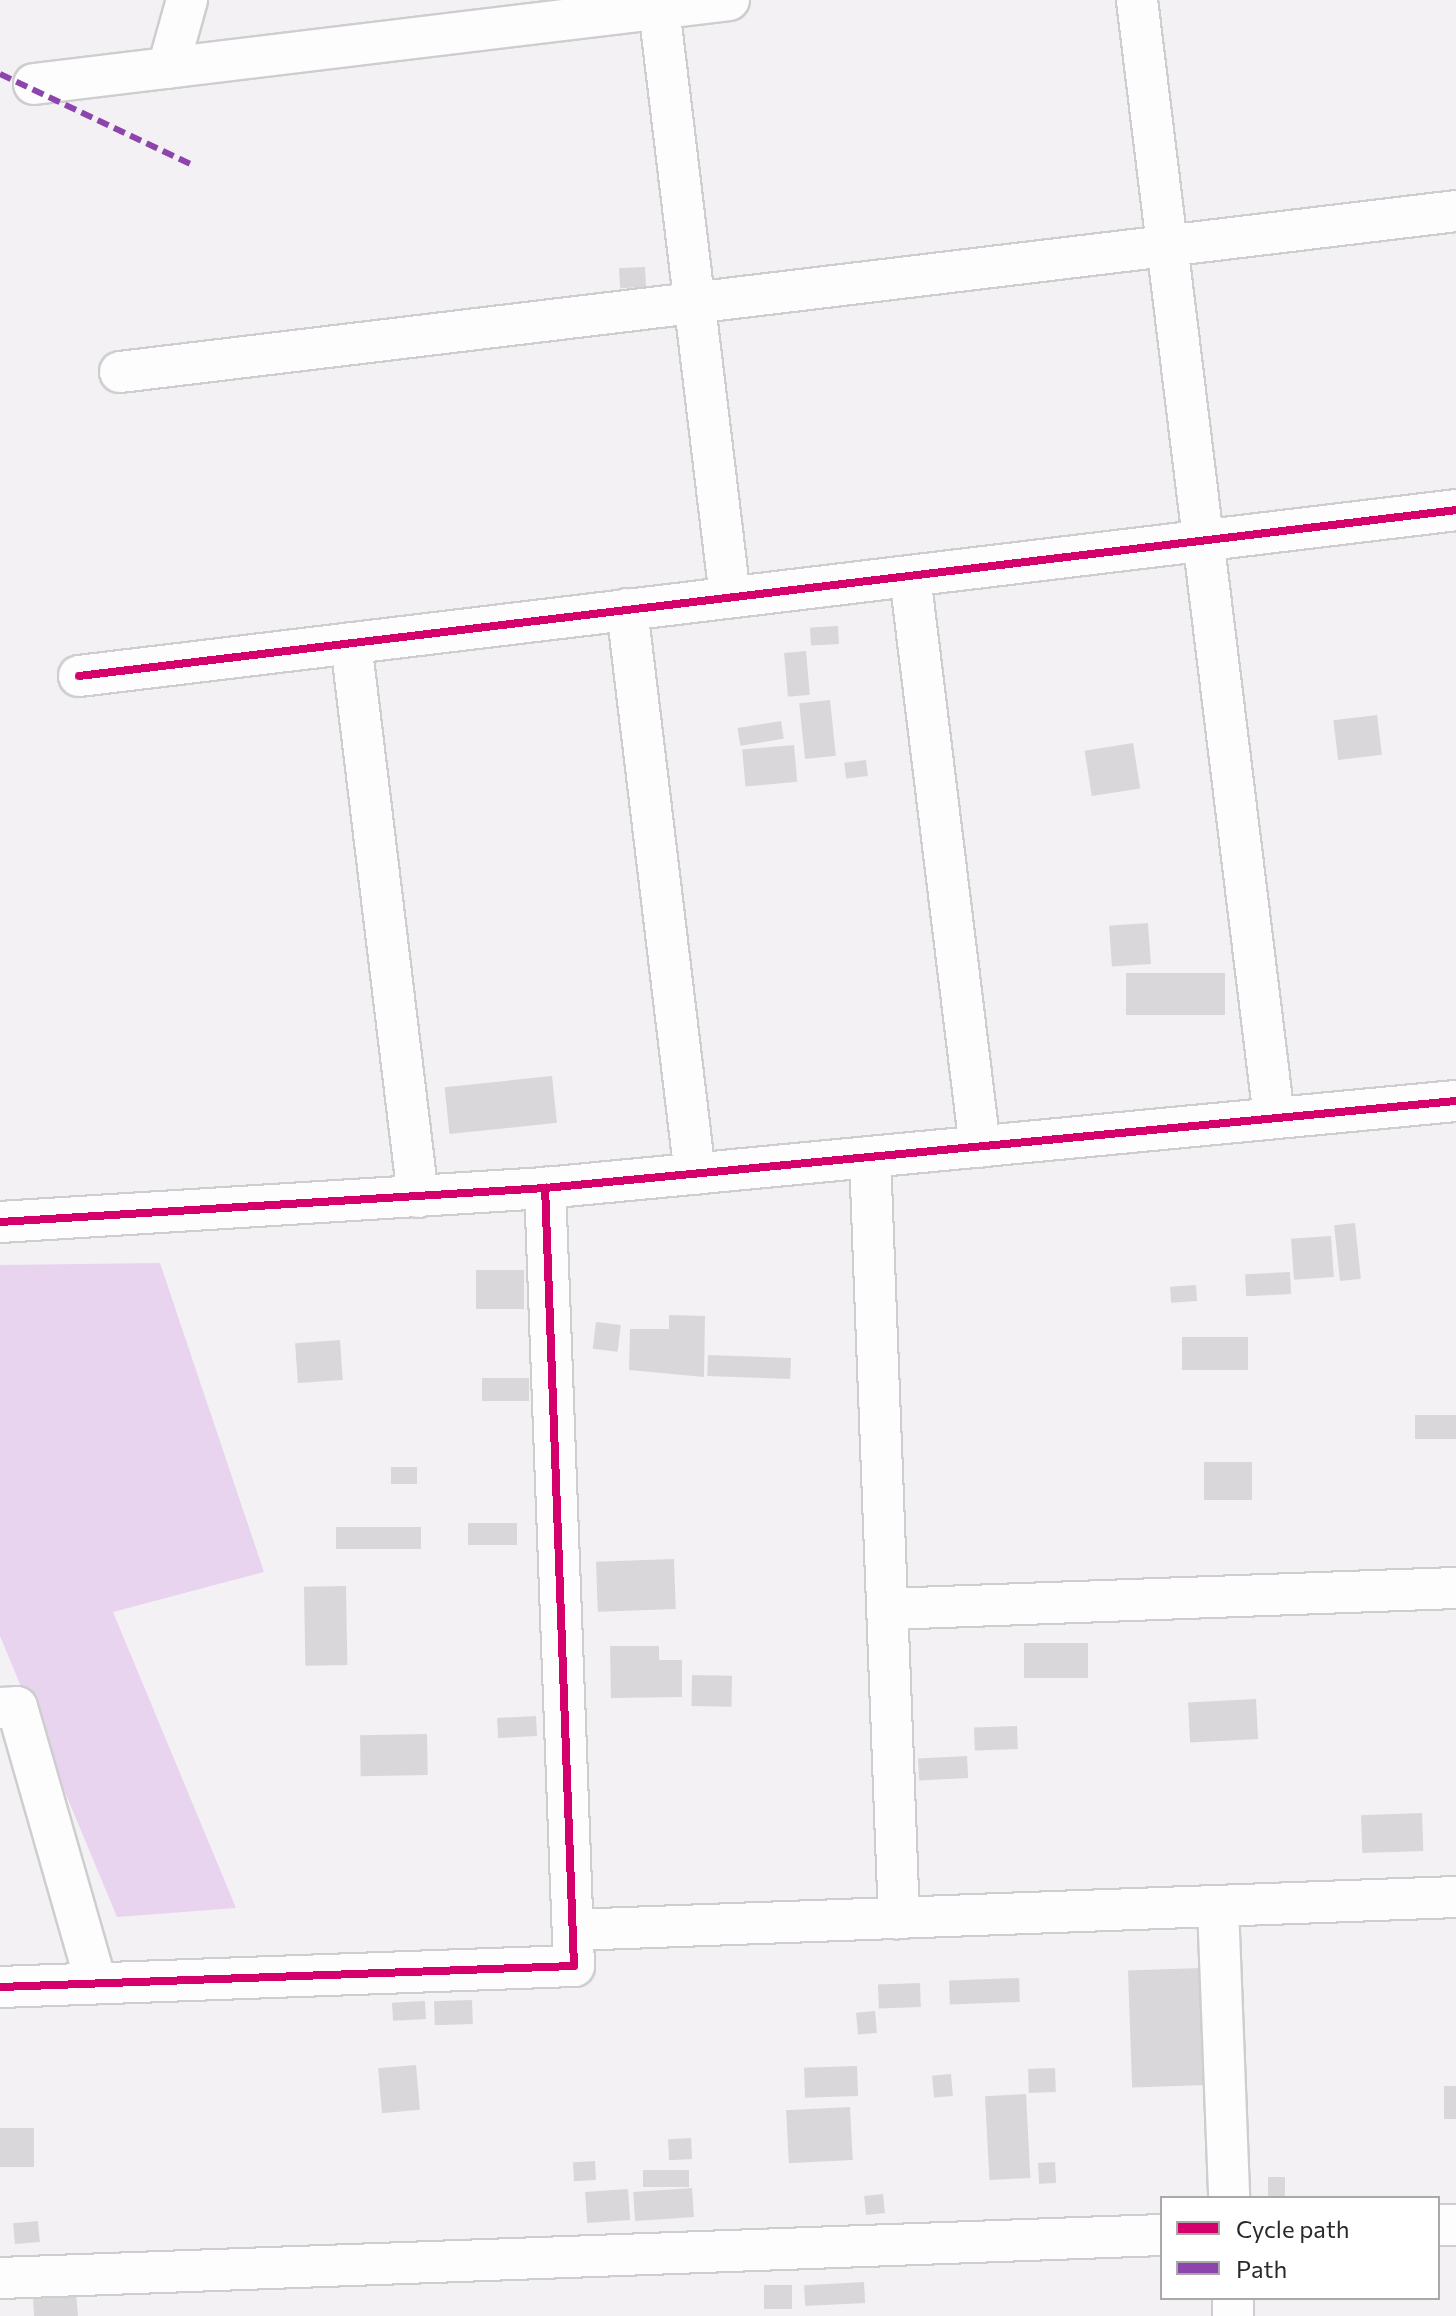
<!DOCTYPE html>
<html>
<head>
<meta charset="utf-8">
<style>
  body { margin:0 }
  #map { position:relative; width:1456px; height:2316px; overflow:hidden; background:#f3f1f4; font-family:Commissioner,sans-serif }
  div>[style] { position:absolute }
  .green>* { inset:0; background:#e9d4ef }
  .building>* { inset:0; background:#d9d7da; transform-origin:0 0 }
  .roads { filter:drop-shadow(2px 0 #cecdcf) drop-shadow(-2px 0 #cecdcf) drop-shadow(0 2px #cecdcf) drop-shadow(0 -2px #cecdcf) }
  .minor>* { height:40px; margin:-20px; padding:0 20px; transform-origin:20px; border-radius:20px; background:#fdfdfd }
  .quiet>* { height:6px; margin-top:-3px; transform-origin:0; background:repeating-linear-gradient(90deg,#8e44ad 0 12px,transparent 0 18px) }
  .cycleway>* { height:8px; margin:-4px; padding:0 4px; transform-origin:4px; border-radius:4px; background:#d6006c }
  span { translate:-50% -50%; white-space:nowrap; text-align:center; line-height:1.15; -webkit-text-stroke:7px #fff; paint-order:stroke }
  .legend { position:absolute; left:1160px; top:2196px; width:280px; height:104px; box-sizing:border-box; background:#fff; border:2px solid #a9a9aa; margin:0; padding:10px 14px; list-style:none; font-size:24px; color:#29282a }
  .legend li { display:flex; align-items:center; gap:16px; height:40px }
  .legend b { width:40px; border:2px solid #a9a9aa }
</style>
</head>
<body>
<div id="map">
  <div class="green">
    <i style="clip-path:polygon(160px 1263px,264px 1572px,113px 1612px,236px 1908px,117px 1917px,0 1636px,0 1265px)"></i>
  </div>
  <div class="building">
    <i style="left:645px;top:267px;width:20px;height:26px;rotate:87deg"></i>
    <i style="left:838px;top:626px;width:18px;height:28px;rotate:87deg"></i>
    <i style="left:806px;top:651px;width:44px;height:22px;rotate:85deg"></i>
    <i style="left:830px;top:700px;width:56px;height:31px;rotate:84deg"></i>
    <i style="left:1377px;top:715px;width:40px;height:44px;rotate:83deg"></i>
    <i style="left:781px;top:721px;width:18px;height:44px;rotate:81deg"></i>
    <i style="left:1133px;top:743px;width:46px;height:49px;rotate:81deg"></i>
    <i style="left:794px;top:745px;width:37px;height:52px;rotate:85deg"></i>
    <i style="left:866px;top:760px;width:16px;height:22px;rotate:83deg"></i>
    <i style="left:1148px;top:923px;width:41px;height:39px;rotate:86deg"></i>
    <i style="left:1126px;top:973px;width:99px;height:42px"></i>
    <i style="left:552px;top:1076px;width:47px;height:108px;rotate:84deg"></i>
    <i style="left:1355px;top:1223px;width:56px;height:21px;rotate:84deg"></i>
    <i style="left:1331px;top:1236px;width:41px;height:40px;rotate:86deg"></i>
    <i style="left:476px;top:1270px;width:48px;height:39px"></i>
    <i style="left:1290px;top:1272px;width:22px;height:45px;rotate:87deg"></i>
    <i style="left:1196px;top:1285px;width:16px;height:26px;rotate:86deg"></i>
    <i style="clip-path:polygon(669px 1315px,705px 1316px,704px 1377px,629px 1370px,630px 1329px,669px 1329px)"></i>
    <i style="left:596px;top:1322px;width:25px;height:27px;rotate:7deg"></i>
    <i style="left:1248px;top:1337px;width:33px;height:66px;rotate:90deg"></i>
    <i style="left:340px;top:1340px;width:40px;height:45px;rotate:86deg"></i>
    <i style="left:708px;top:1355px;width:83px;height:21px;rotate:2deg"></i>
    <i style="left:529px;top:1378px;width:23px;height:47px;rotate:90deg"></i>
    <i style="left:1456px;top:1415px;width:24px;height:41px;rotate:90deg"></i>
    <i style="left:1252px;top:1462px;width:38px;height:48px;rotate:90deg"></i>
    <i style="left:417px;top:1467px;width:17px;height:26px;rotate:90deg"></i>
    <i style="left:517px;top:1523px;width:22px;height:49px;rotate:90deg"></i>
    <i style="left:336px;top:1527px;width:85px;height:22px"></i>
    <i style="left:674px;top:1559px;width:50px;height:78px;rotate:88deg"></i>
    <i style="left:346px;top:1586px;width:79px;height:42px;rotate:89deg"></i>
    <i style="left:1024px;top:1643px;width:64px;height:35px"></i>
    <i style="clip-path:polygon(610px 1646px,659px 1646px,659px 1660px,682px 1660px,682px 1697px,611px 1698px)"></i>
    <i style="left:692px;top:1675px;width:40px;height:31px;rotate:1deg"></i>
    <i style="left:1256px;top:1699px;width:40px;height:68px;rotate:87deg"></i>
    <i style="left:536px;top:1716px;width:20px;height:39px;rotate:87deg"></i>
    <i style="left:1017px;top:1726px;width:23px;height:43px;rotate:88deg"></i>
    <i style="left:427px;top:1734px;width:41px;height:67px;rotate:89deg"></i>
    <i style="left:967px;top:1756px;width:22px;height:49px;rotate:87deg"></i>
    <i style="left:1422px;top:1813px;width:38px;height:61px;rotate:88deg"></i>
    <i style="left:1202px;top:1968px;width:117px;height:74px;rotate:88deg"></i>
    <i style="left:1019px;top:1978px;width:24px;height:70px;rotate:88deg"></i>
    <i style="left:920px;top:1983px;width:24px;height:42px;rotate:88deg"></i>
    <i style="left:472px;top:2000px;width:24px;height:38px;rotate:88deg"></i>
    <i style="left:425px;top:2001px;width:18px;height:33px;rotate:87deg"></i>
    <i style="left:875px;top:2011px;width:22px;height:19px;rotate:85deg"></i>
    <i style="left:416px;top:2065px;width:45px;height:38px;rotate:85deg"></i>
    <i style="left:857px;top:2066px;width:30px;height:53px;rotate:88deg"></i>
    <i style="left:1055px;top:2068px;width:24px;height:27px;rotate:88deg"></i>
    <i style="left:951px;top:2074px;width:22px;height:19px;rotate:85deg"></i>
    <i style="left:1444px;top:2086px;width:12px;height:33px"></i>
    <i style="left:1026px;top:2094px;width:84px;height:41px;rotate:87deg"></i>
    <i style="left:850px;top:2107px;width:53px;height:64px;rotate:87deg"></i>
    <i style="left:34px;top:2128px;width:39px;height:34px;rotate:90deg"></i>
    <i style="left:691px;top:2138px;width:21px;height:23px;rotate:87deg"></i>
    <i style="left:595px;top:2161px;width:19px;height:22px;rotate:87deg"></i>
    <i style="left:1055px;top:2162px;width:21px;height:17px;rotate:87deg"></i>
    <i style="left:689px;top:2170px;width:17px;height:46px;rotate:90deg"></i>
    <i style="left:1268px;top:2177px;width:17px;height:21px"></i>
    <i style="left:692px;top:2188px;width:29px;height:59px;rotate:86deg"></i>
    <i style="left:628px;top:2189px;width:31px;height:43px;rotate:86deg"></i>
    <i style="left:883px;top:2194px;width:19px;height:19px;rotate:84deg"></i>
    <i style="left:38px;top:2221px;width:21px;height:25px;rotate:85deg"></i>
    <i style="left:864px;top:2282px;width:21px;height:60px;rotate:87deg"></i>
    <i style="left:764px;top:2285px;width:28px;height:24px"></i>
    <i style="clip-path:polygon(76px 2294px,78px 2316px,34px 2316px,33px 2298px)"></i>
  </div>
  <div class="roads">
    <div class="minor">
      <i style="left:658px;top:0;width:601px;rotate:83.12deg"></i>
      <i style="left:1137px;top:0;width:1126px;rotate:83.01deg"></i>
      <i style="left:168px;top:68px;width:71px;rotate:-74.4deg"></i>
      <i style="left:34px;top:84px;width:700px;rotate:-6.89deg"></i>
      <i style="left:120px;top:372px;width:1346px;rotate:-6.87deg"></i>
      <i style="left:910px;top:576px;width:575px;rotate:83.01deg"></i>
      <i style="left:627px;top:609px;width:569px;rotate:83.14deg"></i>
      <i style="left:351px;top:643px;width:558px;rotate:83.1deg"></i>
      <i style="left:79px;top:676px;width:1387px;rotate:-6.87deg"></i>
      <i style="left:870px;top:1157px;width:762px;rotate:87.82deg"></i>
      <i style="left:0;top:1222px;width:546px;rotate:-3.57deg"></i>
      <i style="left:545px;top:1188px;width:915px;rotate:-5.46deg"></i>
      <i style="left:888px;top:1609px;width:568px;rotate:-2.12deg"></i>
      <i style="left:0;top:1708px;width:17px;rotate:-3deg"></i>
      <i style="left:17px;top:1707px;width:287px;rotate:74deg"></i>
      <i style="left:1218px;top:1906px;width:292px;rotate:87.8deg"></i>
      <i style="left:573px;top:1930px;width:884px;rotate:-2.14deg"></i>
      <i style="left:0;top:1987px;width:574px;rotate:-2.1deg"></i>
      <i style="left:574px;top:1966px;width:779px;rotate:-92.13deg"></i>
      <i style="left:1438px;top:2225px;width:18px"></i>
      <i style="left:0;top:2278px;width:1163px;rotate:-2.12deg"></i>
      <i style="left:1233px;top:2298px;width:18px;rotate:90deg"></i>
    </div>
  </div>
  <div class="quiet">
    <i style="left:0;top:74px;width:210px;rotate:25.3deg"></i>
  </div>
  <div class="cycleway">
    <i style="left:79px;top:676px;width:1387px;rotate:-6.87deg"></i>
    <i style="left:0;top:1222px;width:546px;rotate:-3.57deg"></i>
    <i style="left:545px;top:1188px;width:915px;rotate:-5.46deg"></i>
    <i style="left:0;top:1987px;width:574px;rotate:-2.1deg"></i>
    <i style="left:574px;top:1966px;width:779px;rotate:-92.13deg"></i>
  </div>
  <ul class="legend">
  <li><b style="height:10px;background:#d6006c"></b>Cycle path</li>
  <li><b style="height:10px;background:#8e44ad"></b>Path</li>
  </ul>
</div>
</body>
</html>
